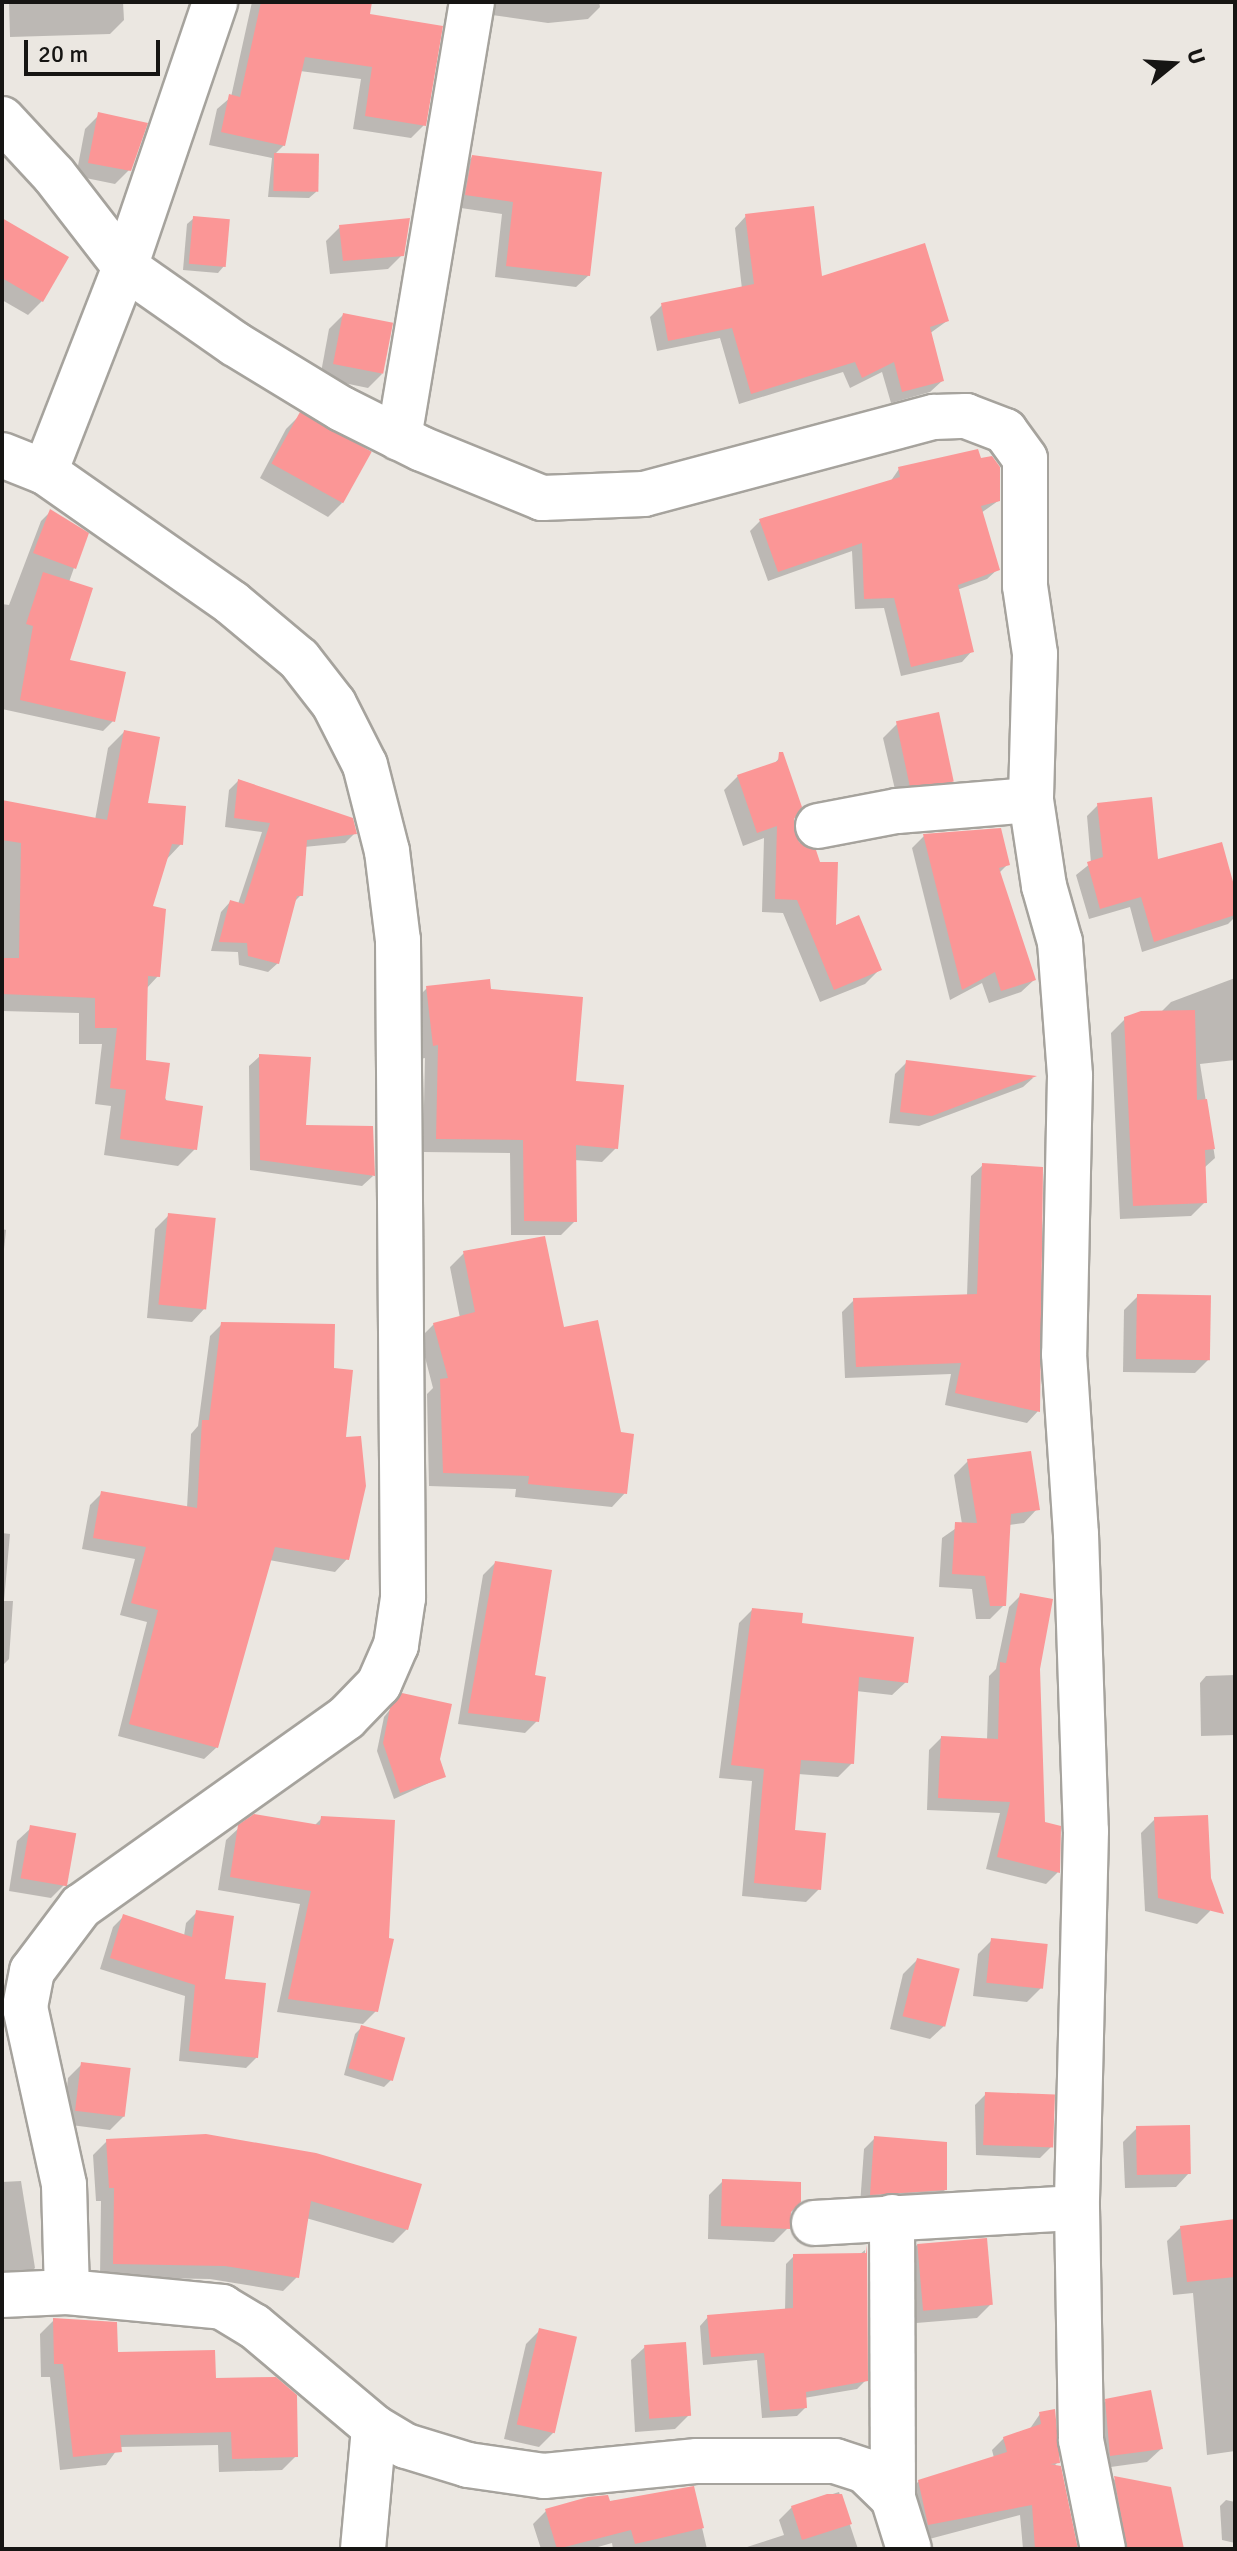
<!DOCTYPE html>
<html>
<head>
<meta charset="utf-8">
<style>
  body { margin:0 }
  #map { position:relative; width:1237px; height:2551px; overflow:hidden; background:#ebe7e1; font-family:Signika,sans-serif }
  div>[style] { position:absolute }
  .shadow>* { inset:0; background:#0003 }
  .building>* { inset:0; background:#fb9696; transform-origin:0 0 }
  .roads { filter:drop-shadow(2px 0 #a6a39d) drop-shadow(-2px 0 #a6a39d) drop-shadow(0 2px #a6a39d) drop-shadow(0 -2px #a6a39d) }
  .minor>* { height:44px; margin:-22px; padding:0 22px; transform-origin:22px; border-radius:22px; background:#fff }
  span { translate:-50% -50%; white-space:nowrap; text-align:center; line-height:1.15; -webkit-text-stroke:7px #ebe7e1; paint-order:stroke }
  .frame { position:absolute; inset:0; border:4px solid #161513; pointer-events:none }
  .north { position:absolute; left:1133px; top:24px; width:80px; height:80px; -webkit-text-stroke:6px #ebe7e1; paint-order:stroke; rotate:72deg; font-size:22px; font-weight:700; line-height:32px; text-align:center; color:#161513 }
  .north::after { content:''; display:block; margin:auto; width:28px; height:36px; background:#161513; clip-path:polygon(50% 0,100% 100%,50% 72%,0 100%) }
  .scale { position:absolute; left:24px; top:40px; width:136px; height:36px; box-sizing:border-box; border:4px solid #161513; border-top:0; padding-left:10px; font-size:24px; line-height:28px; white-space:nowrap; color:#161513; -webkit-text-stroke:6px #ebe7e1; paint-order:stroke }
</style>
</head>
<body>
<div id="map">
  <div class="shadow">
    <i style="clip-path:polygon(9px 2px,123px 2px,124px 20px,110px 34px,10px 37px)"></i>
    <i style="clip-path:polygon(252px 2px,370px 2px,368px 16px,424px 125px,411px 138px,353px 129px,361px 79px,300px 71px,284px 145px,274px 155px,317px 156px,316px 192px,309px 198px,268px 197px,272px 158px,209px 145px,217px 109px,231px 97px)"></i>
    <i style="clip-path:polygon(486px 2px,599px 2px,600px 7px,588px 19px,548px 23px,485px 14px)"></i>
    <i style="clip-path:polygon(99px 115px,129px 170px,115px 184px,76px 176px,85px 129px)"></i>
    <i style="clip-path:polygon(472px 157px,589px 275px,576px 287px,495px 277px,502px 214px,454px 207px,460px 170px)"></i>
    <i style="clip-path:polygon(746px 216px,820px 278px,947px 321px,929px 334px,942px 381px,930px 392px,891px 403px,882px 372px,850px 388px,843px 372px,739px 404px,720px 338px,657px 351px,650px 317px,662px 305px,742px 289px,735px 228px)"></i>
    <i style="clip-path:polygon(194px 218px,224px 266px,218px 273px,183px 270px,187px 224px)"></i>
    <i style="clip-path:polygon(2px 220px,42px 301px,28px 315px,2px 300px)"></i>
    <i style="clip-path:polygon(340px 227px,402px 255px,388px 269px,330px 274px,326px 241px)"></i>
    <i style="clip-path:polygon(343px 315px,382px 374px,368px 388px,320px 378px,329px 329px)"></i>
    <i style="clip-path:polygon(300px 415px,342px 503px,328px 517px,260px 478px,286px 429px)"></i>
    <i style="clip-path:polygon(899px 469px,998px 501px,981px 513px,998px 569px,987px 579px,957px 590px,972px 651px,962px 662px,901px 676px,884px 608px,855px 609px,852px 551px,768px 581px,750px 531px,760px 521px,890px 482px)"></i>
    <i style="clip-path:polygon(51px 511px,86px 534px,69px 582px,67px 662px,113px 721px,103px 731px,2px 709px,2px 604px,9px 605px,41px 521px)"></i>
    <i style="clip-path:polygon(897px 724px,952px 781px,938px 794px,897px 798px,883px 738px)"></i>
    <i style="clip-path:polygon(124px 732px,146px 805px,181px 844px,165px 861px,151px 907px,158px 976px,146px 989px,144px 1062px,195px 1149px,178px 1166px,104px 1155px,111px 1106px,95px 1104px,102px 1044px,79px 1044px,79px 1013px,2px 1011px,2px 806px,95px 820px,108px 748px)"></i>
    <i style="clip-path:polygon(782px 755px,797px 843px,833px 928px,879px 970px,865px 984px,820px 1002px,783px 913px,762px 912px,764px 838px,743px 846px,724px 790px,738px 776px,773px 765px)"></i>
    <i style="clip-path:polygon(238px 781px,355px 833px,345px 843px,304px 847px,301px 895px,293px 903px,278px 963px,268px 972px,239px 965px,238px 952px,211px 951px,221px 912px,230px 902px,238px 904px,262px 832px,225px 827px,229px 790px)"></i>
    <i style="clip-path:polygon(1098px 805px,1156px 861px,1235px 897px,1235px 917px,1228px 924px,1142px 952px,1130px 907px,1089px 919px,1076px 875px,1091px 863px,1087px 816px)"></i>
    <i style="clip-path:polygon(924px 836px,1008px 864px,999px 873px,1034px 980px,1021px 992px,989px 1003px,982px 983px,950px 1000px,912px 848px)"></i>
    <i style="clip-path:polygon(1235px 978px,1235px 1060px,1200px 1064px,1215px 1158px,1204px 1168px,1205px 1202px,1191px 1216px,1120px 1219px,1111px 1033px,1125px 1019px,1159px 1014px,1171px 1002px)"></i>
    <i style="clip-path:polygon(427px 988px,489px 991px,574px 1083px,616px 1148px,602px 1162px,574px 1160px,575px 1221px,561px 1235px,511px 1235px,510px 1153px,423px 1152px,425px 1058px,420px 1059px,413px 1002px)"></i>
    <i style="clip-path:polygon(260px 1056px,304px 1127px,373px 1176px,362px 1186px,250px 1170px,249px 1066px)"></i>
    <i style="clip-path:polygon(907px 1062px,1033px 1078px,1023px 1087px,919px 1126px,889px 1123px,895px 1074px)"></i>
    <i style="clip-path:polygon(983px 1165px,1038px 1411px,1027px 1423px,945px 1405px,951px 1374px,845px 1378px,842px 1312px,854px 1300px,967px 1296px,971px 1176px)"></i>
    <i style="clip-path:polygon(169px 1215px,205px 1308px,192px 1322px,147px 1318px,155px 1229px)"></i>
    <i style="clip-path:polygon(2px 1229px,6px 1230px,2px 1268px)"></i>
    <i style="clip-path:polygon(464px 1253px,563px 1329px,625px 1493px,612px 1507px,515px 1497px,516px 1489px,429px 1486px,427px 1394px,433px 1388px,420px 1338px,434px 1324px,460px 1318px,450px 1267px)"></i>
    <i style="clip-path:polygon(1138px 1296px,1209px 1359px,1195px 1373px,1123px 1372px,1124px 1310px)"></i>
    <i style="clip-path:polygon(222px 1324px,332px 1370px,347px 1559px,335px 1572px,269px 1560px,217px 1747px,204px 1759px,118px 1736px,147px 1622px,120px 1615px,135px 1559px,82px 1549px,90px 1505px,102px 1493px,187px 1508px,191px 1434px,198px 1426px,210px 1336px)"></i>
    <i style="clip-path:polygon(968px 1461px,1037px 1509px,1024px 1523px,1009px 1525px,1004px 1605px,990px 1619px,976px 1619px,972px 1589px,939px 1587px,942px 1538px,962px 1524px,954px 1475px)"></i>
    <i style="clip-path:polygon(2px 1533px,10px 1534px,4px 1601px,13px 1601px,9px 1659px,2px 1666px)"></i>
    <i style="clip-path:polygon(495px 1563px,533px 1677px,537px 1721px,525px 1733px,458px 1724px,483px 1575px)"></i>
    <i style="clip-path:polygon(1021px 1595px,1038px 1668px,1043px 1823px,1058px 1872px,1046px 1884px,986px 1869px,1000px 1813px,927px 1810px,929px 1750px,941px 1738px,987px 1740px,989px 1676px,996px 1669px,1009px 1607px)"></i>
    <i style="clip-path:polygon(752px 1610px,800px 1625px,906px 1682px,892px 1695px,856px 1691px,852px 1763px,838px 1777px,798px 1774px,793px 1832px,819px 1889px,806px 1902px,742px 1896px,752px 1781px,719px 1778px,739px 1623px)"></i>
    <i style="clip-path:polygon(1235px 1675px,1235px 1735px,1201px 1736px,1200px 1683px,1206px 1676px)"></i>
    <i style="clip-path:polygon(396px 1702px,438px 1759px,444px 1776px,394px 1799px,377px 1751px,384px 1717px)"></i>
    <i style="clip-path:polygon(1206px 1817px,1210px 1911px,1197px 1924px,1145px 1911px,1141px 1833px,1155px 1819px)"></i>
    <i style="clip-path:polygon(322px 1818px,376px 2011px,363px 2024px,277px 2012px,300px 1904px,218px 1890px,226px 1840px,240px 1827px,314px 1826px)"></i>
    <i style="clip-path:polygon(31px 1828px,65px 1884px,51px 1898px,9px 1891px,17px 1841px)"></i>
    <i style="clip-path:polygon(197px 1912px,257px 2057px,246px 2068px,179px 2061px,185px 1996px,100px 1969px,113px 1927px,123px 1917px,184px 1936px,186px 1923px)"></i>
    <i style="clip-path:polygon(992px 1940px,1041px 1988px,1027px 2002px,973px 1996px,978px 1954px)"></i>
    <i style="clip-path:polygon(917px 1960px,944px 2026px,930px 2039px,890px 2029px,903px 1974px)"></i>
    <i style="clip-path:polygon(361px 2028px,391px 2080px,384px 2087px,344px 2075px,355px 2034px)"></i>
    <i style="clip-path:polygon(82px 2064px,124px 2116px,110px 2130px,63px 2124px,68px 2078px)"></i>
    <i style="clip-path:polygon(986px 2094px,1051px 2147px,1040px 2158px,976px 2155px,975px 2105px)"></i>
    <i style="clip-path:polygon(1137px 2128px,1189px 2173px,1176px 2187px,1125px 2188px,1123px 2142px)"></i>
    <i style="clip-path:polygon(206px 2136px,407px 2229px,393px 2243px,306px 2218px,297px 2277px,283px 2291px,210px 2279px,100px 2277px,101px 2201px,96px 2201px,93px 2155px,107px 2141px)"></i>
    <i style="clip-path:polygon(875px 2138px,945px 2190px,934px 2200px,860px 2205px,864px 2149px)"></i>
    <i style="clip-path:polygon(21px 2181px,35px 2268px,22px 2280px,2px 2282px,2px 2182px)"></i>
    <i style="clip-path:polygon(723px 2181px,789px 2212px,788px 2228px,774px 2242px,708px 2239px,709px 2195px)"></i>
    <i style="clip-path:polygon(1235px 2221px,1235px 2451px,1207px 2455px,1193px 2293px,1173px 2295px,1167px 2241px,1181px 2227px)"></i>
    <i style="clip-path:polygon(918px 2244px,991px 2304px,977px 2318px,904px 2324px,904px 2258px)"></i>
    <i style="clip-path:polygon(865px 2250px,866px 2380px,857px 2389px,804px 2398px,805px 2408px,797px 2416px,762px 2418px,757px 2360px,703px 2365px,700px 2326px,708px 2317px,785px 2311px,786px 2264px,794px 2256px,859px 2255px)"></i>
    <i style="clip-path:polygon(54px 2320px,116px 2354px,214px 2381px,296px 2456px,282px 2470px,219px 2472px,218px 2445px,119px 2447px,106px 2465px,60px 2470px,50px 2377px,41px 2377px,40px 2334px)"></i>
    <i style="clip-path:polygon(540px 2330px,553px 2433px,539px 2447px,504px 2439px,526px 2344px)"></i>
    <i style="clip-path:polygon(645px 2347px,689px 2415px,675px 2429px,635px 2432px,631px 2360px)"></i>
    <i style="clip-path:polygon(1106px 2401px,1161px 2449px,1147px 2462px,1096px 2469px,1092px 2415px)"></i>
    <i style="clip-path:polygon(1040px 2414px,1058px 2462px,1053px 2467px,1075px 2549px,1023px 2549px,1020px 2515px,918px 2542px,907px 2493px,919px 2481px,994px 2458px,992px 2450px,1004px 2438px,1029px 2430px)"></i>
    <i style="clip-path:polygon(1114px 2479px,1175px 2549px,1121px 2549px,1108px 2485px)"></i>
    <i style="clip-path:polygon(693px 2489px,707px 2549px,613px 2549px,612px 2543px,591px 2549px,541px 2549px,533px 2524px,546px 2511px)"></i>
    <i style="clip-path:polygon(839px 2492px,858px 2549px,741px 2549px,784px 2535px,779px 2520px,792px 2507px)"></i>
    <i style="clip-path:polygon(1226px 2500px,1235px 2502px,1235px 2543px,1222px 2540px,1220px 2506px)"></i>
  </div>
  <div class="building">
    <i style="clip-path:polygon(261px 2px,372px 2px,370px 14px,443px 26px,426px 126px,365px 116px,372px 67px,305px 57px,285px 146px,221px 132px,229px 94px,240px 97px)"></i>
    <i style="clip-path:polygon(98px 112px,148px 123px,131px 171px,88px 163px)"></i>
    <i style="left:274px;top:153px;width:45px;height:38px;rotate:1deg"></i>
    <i style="clip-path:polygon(472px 155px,602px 172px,590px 276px,506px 266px,513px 202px,465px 195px)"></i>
    <i style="clip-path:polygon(814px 206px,822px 276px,925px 243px,949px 321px,930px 327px,944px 381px,902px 392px,894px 362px,862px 378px,855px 362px,751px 394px,732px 328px,668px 341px,661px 303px,754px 284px,745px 214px)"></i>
    <i style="left:193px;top:216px;width:37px;height:48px;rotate:5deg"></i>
    <i style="clip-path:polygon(2px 218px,69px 257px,43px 302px,2px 278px)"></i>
    <i style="clip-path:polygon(410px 218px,404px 256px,343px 261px,339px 225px)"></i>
    <i style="left:343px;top:313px;width:51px;height:52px;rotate:11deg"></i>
    <i style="left:300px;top:412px;width:82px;height:59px;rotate:29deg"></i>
    <i style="clip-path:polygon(978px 449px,981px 458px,992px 456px,1000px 467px,1000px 501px,981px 506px,1000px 570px,958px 585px,974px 652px,911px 667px,894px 598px,864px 599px,862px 543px,778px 572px,759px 519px,900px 477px,898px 467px)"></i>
    <i style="clip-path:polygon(50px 509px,89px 533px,76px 569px,33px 553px)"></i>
    <i style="clip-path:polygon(43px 572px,93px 588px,70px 660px,126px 672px,115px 722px,20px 700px,33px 626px,26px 624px)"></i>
    <i style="left:939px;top:712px;width:71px;height:44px;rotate:78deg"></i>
    <i style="clip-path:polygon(124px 730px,160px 737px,148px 803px,186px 806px,183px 845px,172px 844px,153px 906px,166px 909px,160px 977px,148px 976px,146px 1060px,170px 1063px,165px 1100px,203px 1106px,197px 1150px,120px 1139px,126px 1090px,110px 1088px,117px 1028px,95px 1028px,95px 998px,2px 994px,2px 958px,19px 958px,21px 843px,2px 840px,2px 800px,107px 820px)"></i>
    <i style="clip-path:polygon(779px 752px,783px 752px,802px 807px,794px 819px,799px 842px,816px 850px,820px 862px,838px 862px,836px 925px,859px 915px,882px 970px,834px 990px,797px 900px,775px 899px,777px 826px,757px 833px,737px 775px,778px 761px)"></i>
    <i style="clip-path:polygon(238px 779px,353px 818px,357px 834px,307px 840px,303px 896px,297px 896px,279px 964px,248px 956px,247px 943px,219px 942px,230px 900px,244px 904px,270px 823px,234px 818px)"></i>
    <i style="clip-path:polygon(1152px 797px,1158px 859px,1222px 842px,1235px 889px,1235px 915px,1154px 942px,1141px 897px,1100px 909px,1087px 862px,1103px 857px,1097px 803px)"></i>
    <i style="clip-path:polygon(1001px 828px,1010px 865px,999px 868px,1036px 980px,1001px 991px,995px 972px,962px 990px,923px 834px)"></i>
    <i style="clip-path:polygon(490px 979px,491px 989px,583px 997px,576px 1081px,624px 1085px,618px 1149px,576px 1145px,577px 1222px,524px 1221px,523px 1140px,436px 1139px,438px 1045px,433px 1046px,426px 986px)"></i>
    <i style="clip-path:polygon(1195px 1010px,1197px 1100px,1207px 1099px,1215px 1149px,1205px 1150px,1207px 1203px,1133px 1206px,1124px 1017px,1141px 1011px)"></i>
    <i style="clip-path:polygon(259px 1054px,311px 1057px,306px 1125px,373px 1126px,375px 1176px,260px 1160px)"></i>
    <i style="clip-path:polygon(906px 1060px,1037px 1076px,932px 1116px,900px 1112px)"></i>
    <i style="clip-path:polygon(982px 1163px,1043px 1167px,1040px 1412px,955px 1393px,961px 1363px,856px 1367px,853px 1298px,977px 1294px)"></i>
    <i style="left:168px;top:1213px;width:48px;height:92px;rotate:6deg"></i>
    <i style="clip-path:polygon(545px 1236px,564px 1327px,598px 1320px,621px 1432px,634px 1434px,627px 1494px,528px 1484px,529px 1476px,443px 1473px,440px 1379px,448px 1378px,433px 1323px,475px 1312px,463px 1251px)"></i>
    <i style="left:1137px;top:1294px;width:74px;height:65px;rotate:1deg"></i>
    <i style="clip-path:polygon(221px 1322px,335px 1324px,334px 1368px,353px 1370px,346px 1437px,361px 1436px,366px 1486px,349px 1560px,275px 1547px,218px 1748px,129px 1724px,158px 1610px,131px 1603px,146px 1547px,93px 1538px,101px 1491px,197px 1508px,202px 1420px,209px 1420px)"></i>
    <i style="clip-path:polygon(1031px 1451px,1040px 1510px,1011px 1514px,1006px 1606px,990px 1606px,985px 1576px,952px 1574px,955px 1522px,977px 1523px,967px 1459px)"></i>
    <i style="clip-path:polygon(495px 1561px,552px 1570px,535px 1675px,546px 1677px,539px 1722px,468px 1713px)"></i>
    <i style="clip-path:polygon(1020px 1593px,1053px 1599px,1040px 1669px,1045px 1822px,1061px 1826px,1060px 1873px,997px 1857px,1010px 1802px,938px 1798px,941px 1736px,998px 1739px,1000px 1662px,1006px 1663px)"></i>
    <i style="clip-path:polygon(752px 1608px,803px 1613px,802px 1623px,914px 1637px,908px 1683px,859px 1677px,854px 1764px,801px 1760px,795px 1830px,826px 1833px,821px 1890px,754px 1883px,764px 1769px,731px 1765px)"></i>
    <i style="clip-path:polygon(402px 1693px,452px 1704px,440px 1759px,446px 1777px,400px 1793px,383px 1743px,390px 1708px)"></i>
    <i style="clip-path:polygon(254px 1814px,320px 1825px,321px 1816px,395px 1820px,389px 1938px,394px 1939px,378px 2012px,288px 1999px,311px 1891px,230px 1877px,238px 1825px)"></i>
    <i style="clip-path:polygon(1208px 1815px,1211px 1878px,1224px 1914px,1158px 1898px,1154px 1817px)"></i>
    <i style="left:30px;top:1825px;width:47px;height:54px;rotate:10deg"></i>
    <i style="clip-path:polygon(196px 1910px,234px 1916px,225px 1979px,266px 1983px,258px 2058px,189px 2051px,195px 1985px,110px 1958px,123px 1914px,192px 1937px)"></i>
    <i style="left:991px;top:1938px;width:57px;height:45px;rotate:6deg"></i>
    <i style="left:917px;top:1958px;width:44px;height:60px;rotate:14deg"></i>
    <i style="left:361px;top:2025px;width:46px;height:45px;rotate:16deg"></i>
    <i style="left:81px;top:2062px;width:50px;height:49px;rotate:7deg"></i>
    <i style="left:985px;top:2092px;width:70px;height:53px;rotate:2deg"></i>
    <i style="left:1190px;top:2125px;width:49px;height:54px;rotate:89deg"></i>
    <i style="clip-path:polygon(206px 2134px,316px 2153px,422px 2184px,408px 2230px,311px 2201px,299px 2278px,225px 2266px,113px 2264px,114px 2188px,109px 2188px,106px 2139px)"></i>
    <i style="clip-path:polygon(874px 2136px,947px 2142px,947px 2190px,870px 2195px)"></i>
    <i style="clip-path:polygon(722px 2179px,801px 2182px,801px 2202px,791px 2212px,790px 2229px,721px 2226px)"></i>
    <i style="clip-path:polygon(1235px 2219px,1235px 2277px,1187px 2282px,1180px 2226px)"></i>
    <i style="left:987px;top:2238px;width:67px;height:70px;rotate:85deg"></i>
    <i style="clip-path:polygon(867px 2245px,868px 2381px,806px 2392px,807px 2408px,770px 2411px,764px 2353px,711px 2357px,707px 2315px,793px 2308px,793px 2254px,866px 2253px)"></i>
    <i style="clip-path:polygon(53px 2318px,117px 2322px,118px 2352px,215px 2350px,216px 2378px,276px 2377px,297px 2395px,298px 2457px,232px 2459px,231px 2432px,120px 2435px,122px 2452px,73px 2457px,63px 2364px,54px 2364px)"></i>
    <i style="left:539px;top:2328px;width:39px;height:99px;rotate:13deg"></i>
    <i style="left:686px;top:2342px;width:74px;height:42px;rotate:86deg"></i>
    <i style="clip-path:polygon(1151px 2390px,1163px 2449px,1110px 2456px,1105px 2399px)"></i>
    <i style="clip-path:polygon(1055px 2409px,1060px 2463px,1050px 2464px,1061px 2466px,1078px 2549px,1035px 2549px,1032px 2505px,928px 2525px,918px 2480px,1007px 2452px,1003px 2437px,1041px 2424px,1039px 2412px)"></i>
    <i style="clip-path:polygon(1114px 2476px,1171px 2487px,1184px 2549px,1127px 2549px)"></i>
    <i style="clip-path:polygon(694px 2486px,704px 2528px,635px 2544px,631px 2530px,557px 2549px,545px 2509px,588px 2497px,608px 2495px,610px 2501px)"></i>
    <i style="clip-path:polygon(827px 2494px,842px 2494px,852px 2524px,802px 2540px,791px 2506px)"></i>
  </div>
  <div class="roads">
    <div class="minor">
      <i style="left:2px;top:119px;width:76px;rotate:47.1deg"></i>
      <i style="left:54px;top:175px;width:116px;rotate:52.3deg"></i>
      <i style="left:125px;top:267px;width:134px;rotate:35deg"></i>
      <i style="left:235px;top:344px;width:125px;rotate:31.3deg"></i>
      <i style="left:342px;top:409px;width:89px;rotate:26.6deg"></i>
      <i style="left:422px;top:449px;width:130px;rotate:22.2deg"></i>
      <i style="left:542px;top:498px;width:102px;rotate:-2.2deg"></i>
      <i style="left:644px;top:494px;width:300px;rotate:-14.9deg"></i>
      <i style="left:934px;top:417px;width:32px;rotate:-2deg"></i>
      <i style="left:966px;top:416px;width:42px;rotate:21deg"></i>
      <i style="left:1005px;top:431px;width:34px;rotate:54deg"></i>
      <i style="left:1025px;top:459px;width:127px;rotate:90deg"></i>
      <i style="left:1025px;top:586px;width:69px;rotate:81.6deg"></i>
      <i style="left:1035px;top:654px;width:146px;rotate:91.6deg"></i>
      <i style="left:1031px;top:800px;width:87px;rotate:81.4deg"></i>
      <i style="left:1044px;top:886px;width:58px;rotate:74.1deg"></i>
      <i style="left:1060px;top:942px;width:134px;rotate:85.7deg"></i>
      <i style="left:1070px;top:1076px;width:278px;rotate:91.2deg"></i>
      <i style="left:1064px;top:1354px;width:180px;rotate:86.2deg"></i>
      <i style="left:1076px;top:1534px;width:297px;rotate:88.1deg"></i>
      <i style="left:1086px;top:1831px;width:377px;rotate:91.4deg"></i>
      <i style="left:1077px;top:2208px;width:232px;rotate:89deg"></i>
      <i style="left:1081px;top:2440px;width:111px;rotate:78.6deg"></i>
      <i style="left:399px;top:438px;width:442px;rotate:-80.5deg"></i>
      <i style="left:2px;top:455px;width:46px;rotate:21.6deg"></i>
      <i style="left:45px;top:472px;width:228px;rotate:35deg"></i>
      <i style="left:232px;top:603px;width:87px;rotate:39.9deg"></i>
      <i style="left:299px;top:659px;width:57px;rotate:52.1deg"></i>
      <i style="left:334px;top:704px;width:68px;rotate:63.1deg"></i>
      <i style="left:365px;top:765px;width:89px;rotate:75.7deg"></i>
      <i style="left:387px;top:851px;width:90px;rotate:83deg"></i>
      <i style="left:398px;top:940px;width:658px;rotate:89.56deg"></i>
      <i style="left:403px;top:1598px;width:48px;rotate:98.5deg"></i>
      <i style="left:396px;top:1645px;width:43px;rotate:113.6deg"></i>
      <i style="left:379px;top:1684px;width:47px;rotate:134.1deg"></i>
      <i style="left:346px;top:1718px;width:325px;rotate:144.6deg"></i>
      <i style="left:81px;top:1906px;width:81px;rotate:127deg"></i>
      <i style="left:32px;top:1971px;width:37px;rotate:101deg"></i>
      <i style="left:25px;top:2007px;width:182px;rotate:77.6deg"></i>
      <i style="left:64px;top:2185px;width:107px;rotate:88.4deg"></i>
      <i style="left:45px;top:472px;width:220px;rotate:-68.7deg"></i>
      <i style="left:125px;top:267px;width:280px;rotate:-71.2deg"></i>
      <i style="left:818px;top:826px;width:80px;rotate:-10.8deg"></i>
      <i style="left:897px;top:811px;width:134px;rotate:-4.7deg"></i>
      <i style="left:892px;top:2217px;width:281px;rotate:89.8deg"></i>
      <i style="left:814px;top:2223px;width:263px;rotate:-3.3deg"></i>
      <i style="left:2px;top:2295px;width:65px;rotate:-2.6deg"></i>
      <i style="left:67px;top:2292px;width:156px;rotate:5.5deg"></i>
      <i style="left:222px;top:2307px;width:37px;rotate:31deg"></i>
      <i style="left:254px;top:2326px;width:157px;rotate:40.1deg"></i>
      <i style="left:374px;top:2427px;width:37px;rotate:31deg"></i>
      <i style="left:406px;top:2446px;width:65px;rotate:17deg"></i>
      <i style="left:468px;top:2465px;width:77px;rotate:8.2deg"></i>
      <i style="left:544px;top:2476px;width:154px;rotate:-5.6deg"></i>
      <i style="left:697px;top:2461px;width:138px"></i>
      <i style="left:835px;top:2461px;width:32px;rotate:18deg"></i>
      <i style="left:865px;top:2471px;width:39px;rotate:44deg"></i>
      <i style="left:893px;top:2498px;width:53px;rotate:72.6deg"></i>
      <i style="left:363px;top:2549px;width:122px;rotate:-84.8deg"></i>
    </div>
  </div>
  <div class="frame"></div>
  <div class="north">U</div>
  <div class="scale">20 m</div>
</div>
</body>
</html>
